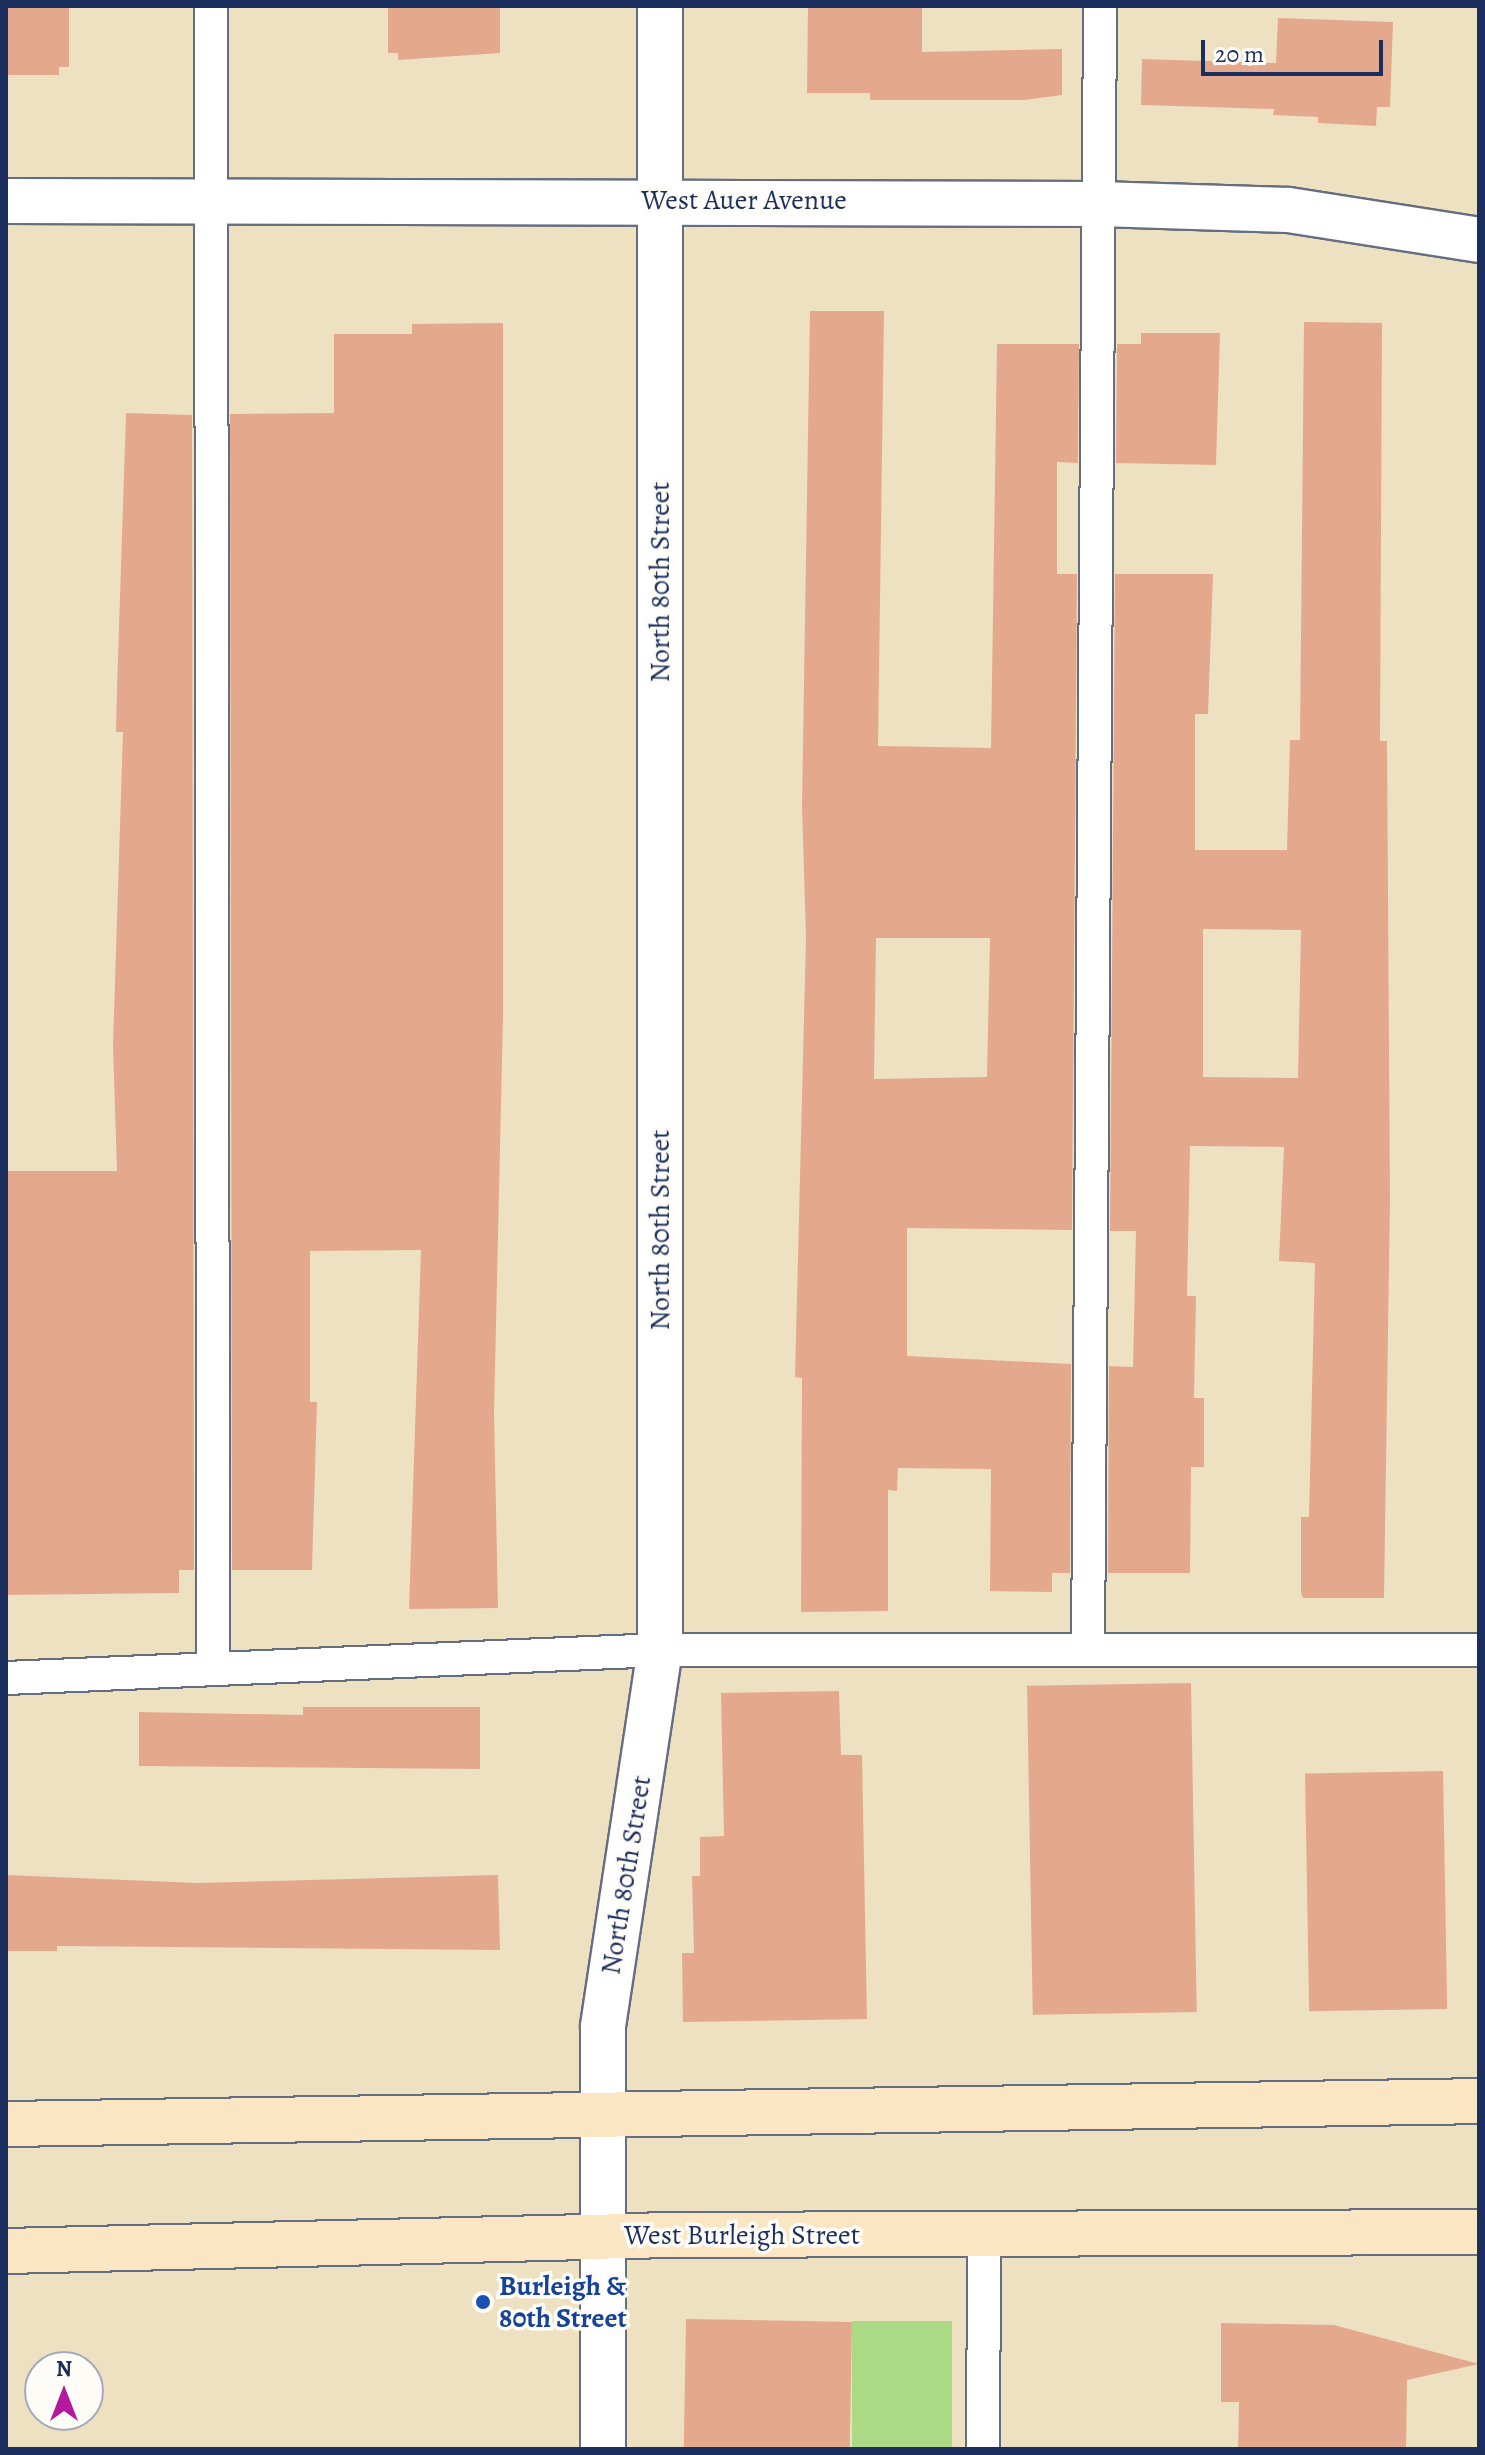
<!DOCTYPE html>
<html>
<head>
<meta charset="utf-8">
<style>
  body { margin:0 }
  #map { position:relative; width:1485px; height:2455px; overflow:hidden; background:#eee1c1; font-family:Alegreya,serif }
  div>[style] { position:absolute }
  .green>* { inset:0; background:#abd986; transform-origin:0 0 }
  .building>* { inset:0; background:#e4a98c; transform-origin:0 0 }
  .roads { filter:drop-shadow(2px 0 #656d81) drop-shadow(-2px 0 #656d81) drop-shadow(0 2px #656d81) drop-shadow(0 -2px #656d81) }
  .service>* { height:32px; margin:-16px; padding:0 16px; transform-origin:16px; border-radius:16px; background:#fff }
  .minor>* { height:44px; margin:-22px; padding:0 22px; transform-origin:22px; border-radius:22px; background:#fff }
  .secondary>* { height:44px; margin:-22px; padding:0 22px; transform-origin:22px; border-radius:22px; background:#fbe6c4 }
  .dots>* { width:22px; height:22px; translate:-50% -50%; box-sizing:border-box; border:4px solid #fdfcf7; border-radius:50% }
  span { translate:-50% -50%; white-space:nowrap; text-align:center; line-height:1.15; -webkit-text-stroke:7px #fdfcf7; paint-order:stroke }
  .street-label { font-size:28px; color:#1b2f5e }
  .transit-label { font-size:28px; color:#164399; font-weight:700 }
  .left { translate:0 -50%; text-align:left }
  .frame { position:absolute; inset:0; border:8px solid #1b2f5e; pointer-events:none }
  .north { position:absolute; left:24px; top:2351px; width:80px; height:80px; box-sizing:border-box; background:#fdfcf7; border:2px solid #a3aaba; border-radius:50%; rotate:0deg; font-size:22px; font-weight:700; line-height:32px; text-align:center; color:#1b2f5e }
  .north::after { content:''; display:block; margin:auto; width:28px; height:36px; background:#b5179e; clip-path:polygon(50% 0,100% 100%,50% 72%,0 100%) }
  .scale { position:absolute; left:1201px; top:40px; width:182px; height:36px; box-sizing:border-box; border:4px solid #1b2f5e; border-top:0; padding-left:10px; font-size:24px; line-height:28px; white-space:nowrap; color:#1b2f5e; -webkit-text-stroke:6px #fdfcf7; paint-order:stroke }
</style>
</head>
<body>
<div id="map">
  <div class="green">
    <i style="left:852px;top:2321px;width:100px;height:128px"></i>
  </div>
  <div class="building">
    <i style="clip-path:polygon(6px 6px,69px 6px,69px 67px,59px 67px,59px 75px,6px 75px)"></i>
    <i style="clip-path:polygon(388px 6px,500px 6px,500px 53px,398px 60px,398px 53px,388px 53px)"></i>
    <i style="clip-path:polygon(808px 6px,922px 6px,922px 52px,1062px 49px,1062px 95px,1024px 100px,870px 100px,870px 93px,807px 93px)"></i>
    <i style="clip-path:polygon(1278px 18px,1393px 22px,1390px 107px,1377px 107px,1376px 126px,1318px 123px,1318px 117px,1273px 115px,1274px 109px,1141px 105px,1142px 59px,1276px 63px)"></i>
    <i style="clip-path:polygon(evenodd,810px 311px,884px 311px,878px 746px,991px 748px,997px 344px,1079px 344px,1078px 463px,1057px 462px,1057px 574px,1077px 574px,1072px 1230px,907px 1228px,907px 1356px,1071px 1364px,1070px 1573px,1052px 1573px,1052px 1592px,990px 1591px,991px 1469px,898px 1468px,897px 1491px,888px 1490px,888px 1611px,801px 1612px,802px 1378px,795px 1377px,806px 938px,802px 805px,810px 311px,876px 938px,990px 938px,987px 1077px,874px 1079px,876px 938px)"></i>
    <i style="clip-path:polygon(evenodd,1304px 322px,1382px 323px,1380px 741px,1387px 741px,1390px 1200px,1384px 1598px,1303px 1598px,1301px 1593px,1301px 1517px,1309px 1517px,1315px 1263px,1279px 1261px,1284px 1147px,1190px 1146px,1187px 1296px,1196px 1296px,1194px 1398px,1204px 1398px,1204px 1467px,1191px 1467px,1190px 1573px,1108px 1573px,1109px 1366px,1133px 1367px,1136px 1231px,1110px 1231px,1115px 574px,1213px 574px,1208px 714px,1195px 714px,1195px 850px,1287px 850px,1290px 740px,1300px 740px,1304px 322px,1203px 929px,1301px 930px,1298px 1078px,1203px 1077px,1203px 929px)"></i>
    <i style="clip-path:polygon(503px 323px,503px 1016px,494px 1413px,498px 1608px,409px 1609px,421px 1250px,310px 1251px,310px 1402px,317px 1402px,312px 1570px,232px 1570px,230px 414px,334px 413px,334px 334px,412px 334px,412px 324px)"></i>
    <i style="clip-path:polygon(1141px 333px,1220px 333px,1216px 465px,1116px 463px,1117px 344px,1141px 344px)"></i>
    <i style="clip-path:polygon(126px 413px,192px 415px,194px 1570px,179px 1570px,179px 1593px,6px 1595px,6px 1171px,117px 1171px,113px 1045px,123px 732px,116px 732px,117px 689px)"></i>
    <i style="left:1191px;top:1683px;width:329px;height:164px;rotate:89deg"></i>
    <i style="clip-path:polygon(839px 1691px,841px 1755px,862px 1755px,867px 2019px,683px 2022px,682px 1953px,694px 1953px,692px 1876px,700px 1876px,700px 1837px,724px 1836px,721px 1693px)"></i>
    <i style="clip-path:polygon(303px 1707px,480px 1707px,480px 1769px,139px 1766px,139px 1712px,303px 1715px)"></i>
    <i style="left:1443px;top:1771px;width:238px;height:138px;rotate:89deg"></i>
    <i style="clip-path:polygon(6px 1875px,197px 1883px,498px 1875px,500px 1950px,57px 1946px,57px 1951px,6px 1951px)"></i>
    <i style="left:686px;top:2319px;width:166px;height:130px;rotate:1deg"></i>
    <i style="clip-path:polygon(1221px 2323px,1334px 2325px,1479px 2364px,1407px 2380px,1406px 2449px,1238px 2449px,1239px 2402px,1221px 2402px)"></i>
  </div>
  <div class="roads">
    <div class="service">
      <i style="left:211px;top:6px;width:1663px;rotate:89.93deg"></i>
      <i style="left:1088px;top:1650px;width:1644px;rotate:-89.58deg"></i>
      <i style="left:6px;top:1678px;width:655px;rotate:-2.45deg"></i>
      <i style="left:660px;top:1650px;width:819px"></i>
      <i style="left:983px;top:2449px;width:215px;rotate:-89.7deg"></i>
    </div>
    <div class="minor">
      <i style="left:6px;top:201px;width:1093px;rotate:0.16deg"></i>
      <i style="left:1099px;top:204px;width:189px;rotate:1.8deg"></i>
      <i style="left:1288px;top:210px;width:193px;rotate:8.9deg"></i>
      <i style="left:603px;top:2449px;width:423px;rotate:-90deg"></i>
      <i style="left:603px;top:2026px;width:380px;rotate:-81.4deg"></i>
      <i style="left:660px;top:1650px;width:1644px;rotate:-90deg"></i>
    </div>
    <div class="secondary">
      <i style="left:6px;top:2124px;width:1473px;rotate:-0.89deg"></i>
      <i style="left:6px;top:2251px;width:664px;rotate:-1.38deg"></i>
      <i style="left:670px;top:2235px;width:809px;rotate:-0.21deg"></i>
    </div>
  </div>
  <div class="dots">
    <i style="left:483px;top:2302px;background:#1a4fb4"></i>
  </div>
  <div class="street-label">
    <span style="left:744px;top:200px">West Auer Avenue</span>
    <span style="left:660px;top:582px;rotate:-90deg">North 80th Street</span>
    <span style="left:660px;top:1230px;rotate:-90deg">North 80th Street</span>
    <span style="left:626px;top:1875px;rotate:-81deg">North 80th Street</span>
    <span style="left:742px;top:2235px">West Burleigh Street</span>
  </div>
  <div class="transit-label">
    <span class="left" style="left:499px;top:2302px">Burleigh &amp;<br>80th Street</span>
  </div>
  <div class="frame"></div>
  <div class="north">N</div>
  <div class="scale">20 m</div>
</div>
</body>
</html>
